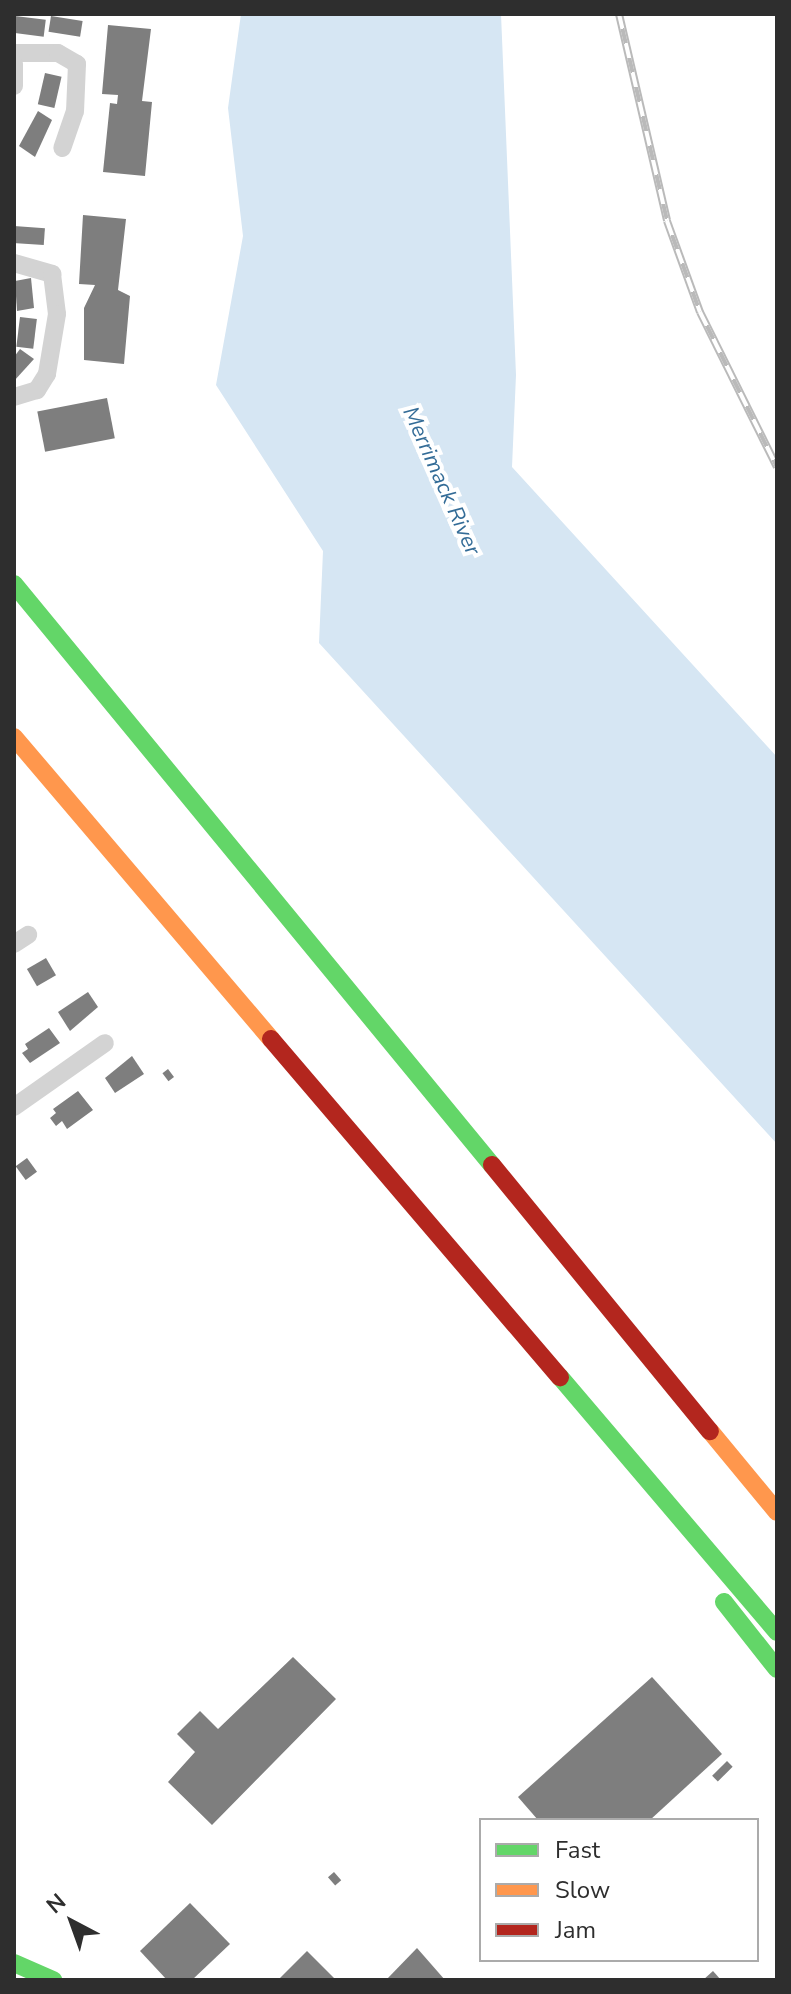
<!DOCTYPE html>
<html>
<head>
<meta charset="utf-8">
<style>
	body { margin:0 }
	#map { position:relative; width:791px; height:1994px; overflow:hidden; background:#fff; font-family:"Nunito Sans",sans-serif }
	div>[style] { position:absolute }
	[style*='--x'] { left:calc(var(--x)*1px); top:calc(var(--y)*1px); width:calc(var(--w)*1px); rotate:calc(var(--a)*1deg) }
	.water>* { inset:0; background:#d6e6f3 }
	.building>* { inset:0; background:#7e7e7e; transform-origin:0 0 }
	.street>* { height:18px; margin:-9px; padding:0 9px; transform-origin:9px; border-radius:9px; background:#d3d3d3 }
	.fast>* { height:18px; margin:-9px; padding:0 9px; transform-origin:9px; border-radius:9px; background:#63d668 }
	.slow>* { height:18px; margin:-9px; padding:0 9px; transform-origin:9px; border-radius:9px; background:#ff974d }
	.jam>* { height:18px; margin:-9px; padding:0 9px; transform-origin:9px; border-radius:9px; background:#b3261e }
	.rail>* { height:8px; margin-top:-4px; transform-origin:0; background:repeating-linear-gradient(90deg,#fff 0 15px,#bababa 0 30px); box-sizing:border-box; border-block:2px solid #bababa }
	span { translate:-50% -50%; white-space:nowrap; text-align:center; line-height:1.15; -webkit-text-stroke:8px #fff; paint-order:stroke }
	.water-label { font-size:22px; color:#346c97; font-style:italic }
	.frame { position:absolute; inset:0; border:16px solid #2e2e2e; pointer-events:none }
	.legend { position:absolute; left:479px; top:1818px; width:280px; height:144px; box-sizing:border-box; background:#fff; border:2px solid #ababab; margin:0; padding:10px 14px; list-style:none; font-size:24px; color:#2e2e2e }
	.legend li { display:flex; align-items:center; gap:16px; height:40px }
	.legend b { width:40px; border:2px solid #ababab }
	.north { position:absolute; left:32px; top:1882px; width:80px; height:80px; -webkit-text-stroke:6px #fff; paint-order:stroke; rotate:319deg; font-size:22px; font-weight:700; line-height:32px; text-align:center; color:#2e2e2e }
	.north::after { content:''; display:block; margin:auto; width:28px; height:36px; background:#2e2e2e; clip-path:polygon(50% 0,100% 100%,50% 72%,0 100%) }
</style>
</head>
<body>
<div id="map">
	<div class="water">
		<i style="clip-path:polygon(241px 14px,501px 14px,516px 375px,512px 467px,777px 757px,777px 1144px,319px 643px,323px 551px,216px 385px,243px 236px,228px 108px)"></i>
	</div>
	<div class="building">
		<i style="left:15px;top:16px;width:31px;height:17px;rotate:7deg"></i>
		<i style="left:51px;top:16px;width:32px;height:16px;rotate:9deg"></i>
		<i style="clip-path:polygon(108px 25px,151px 29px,142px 101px,152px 102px,145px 176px,103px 172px,110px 103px,117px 104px,118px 95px,102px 94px)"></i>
		<i style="left:45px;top:73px;width:17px;height:32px;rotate:13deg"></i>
		<i style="clip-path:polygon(38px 111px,52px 120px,35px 157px,19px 146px)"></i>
		<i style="clip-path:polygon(83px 215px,126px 219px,118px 290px,130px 296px,124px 364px,84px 360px,84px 308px,95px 285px,79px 284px)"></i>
		<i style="left:14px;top:226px;width:31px;height:17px;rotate:4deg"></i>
		<i style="clip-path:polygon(31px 278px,34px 308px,17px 311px,15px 281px)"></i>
		<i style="left:20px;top:317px;width:17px;height:30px;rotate:7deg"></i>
		<i style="clip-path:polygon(20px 349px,34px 359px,14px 381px,14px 357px)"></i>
		<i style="left:107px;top:398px;width:41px;height:71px;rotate:79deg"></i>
		<i style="left:46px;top:958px;width:20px;height:22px;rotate:60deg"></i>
		<i style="clip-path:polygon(88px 992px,98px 1007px,70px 1031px,58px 1012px)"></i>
		<i style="clip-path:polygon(49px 1028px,60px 1043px,30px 1063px,22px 1053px,28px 1049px,25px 1044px)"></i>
		<i style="clip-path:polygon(132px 1056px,144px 1074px,115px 1093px,105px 1078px)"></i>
		<i style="left:168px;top:1069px;width:10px;height:7px;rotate:53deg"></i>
		<i style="clip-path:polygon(78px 1091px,93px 1110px,67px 1129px,62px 1121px,56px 1126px,50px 1118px,56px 1113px,53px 1109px)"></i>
		<i style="left:27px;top:1158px;width:17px;height:14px;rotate:54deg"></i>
		<i style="clip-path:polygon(293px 1657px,336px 1699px,212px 1825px,168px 1782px,195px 1752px,177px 1734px,200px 1711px,218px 1729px)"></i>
		<i style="clip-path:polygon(652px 1677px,722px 1754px,650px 1820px,538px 1820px,518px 1797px)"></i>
		<i style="left:727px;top:1761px;width:8px;height:21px;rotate:45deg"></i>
		<i style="left:334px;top:1872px;width:11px;height:8px;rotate:49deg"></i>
		<i style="clip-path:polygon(190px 1903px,230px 1944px,192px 1980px,167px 1980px,140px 1951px)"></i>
		<i style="clip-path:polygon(417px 1948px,445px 1980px,386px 1980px)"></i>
		<i style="clip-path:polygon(307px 1951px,336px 1980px,278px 1980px)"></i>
		<i style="clip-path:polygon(713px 1971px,721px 1980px,703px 1980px)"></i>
	</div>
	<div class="street">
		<i style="--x:14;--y:53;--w:44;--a:0"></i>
		<i style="--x:58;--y:53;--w:22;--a:30"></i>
		<i style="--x:77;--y:64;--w:47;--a:92.4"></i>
		<i style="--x:75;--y:111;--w:39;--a:109"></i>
		<i style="--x:14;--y:64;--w:22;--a:90"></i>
		<i style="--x:14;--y:263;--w:40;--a:16"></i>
		<i style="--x:52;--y:274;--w:40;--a:82.9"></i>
		<i style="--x:57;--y:314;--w:61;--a:99.5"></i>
		<i style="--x:47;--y:374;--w:19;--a:122"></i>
		<i style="--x:37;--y:390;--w:24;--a:163"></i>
		<i style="--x:14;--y:944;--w:17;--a:-33"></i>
		<i style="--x:14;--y:1107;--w:111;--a:-35.1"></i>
	</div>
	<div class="fast">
		<i style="--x:14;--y:584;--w:752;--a:50.56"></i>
		<i style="--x:560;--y:1377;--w:335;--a:49.6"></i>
		<i style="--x:724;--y:1602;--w:85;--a:51.7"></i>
		<i style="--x:14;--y:1963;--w:43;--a:23.6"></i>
	</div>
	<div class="slow">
		<i style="--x:14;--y:737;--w:397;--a:49.6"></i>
		<i style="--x:710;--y:1431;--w:105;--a:50.4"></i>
	</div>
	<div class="jam">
		<i style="--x:271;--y:1039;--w:445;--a:49.5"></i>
		<i style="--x:492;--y:1165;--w:344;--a:50.7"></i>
	</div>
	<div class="rail">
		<i style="--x:619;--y:14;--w:212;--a:76.9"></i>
		<i style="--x:667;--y:221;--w:97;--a:70.1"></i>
		<i style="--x:700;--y:312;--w:173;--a:63.6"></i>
	</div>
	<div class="water-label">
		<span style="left:441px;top:481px;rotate:66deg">Merrimack River</span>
	</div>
	<div class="frame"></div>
	<ul class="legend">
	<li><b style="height:10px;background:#63d668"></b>Fast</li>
	<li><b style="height:10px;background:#ff974d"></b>Slow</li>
	<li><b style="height:10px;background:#b3261e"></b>Jam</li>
	</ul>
	<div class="north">N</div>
</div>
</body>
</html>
